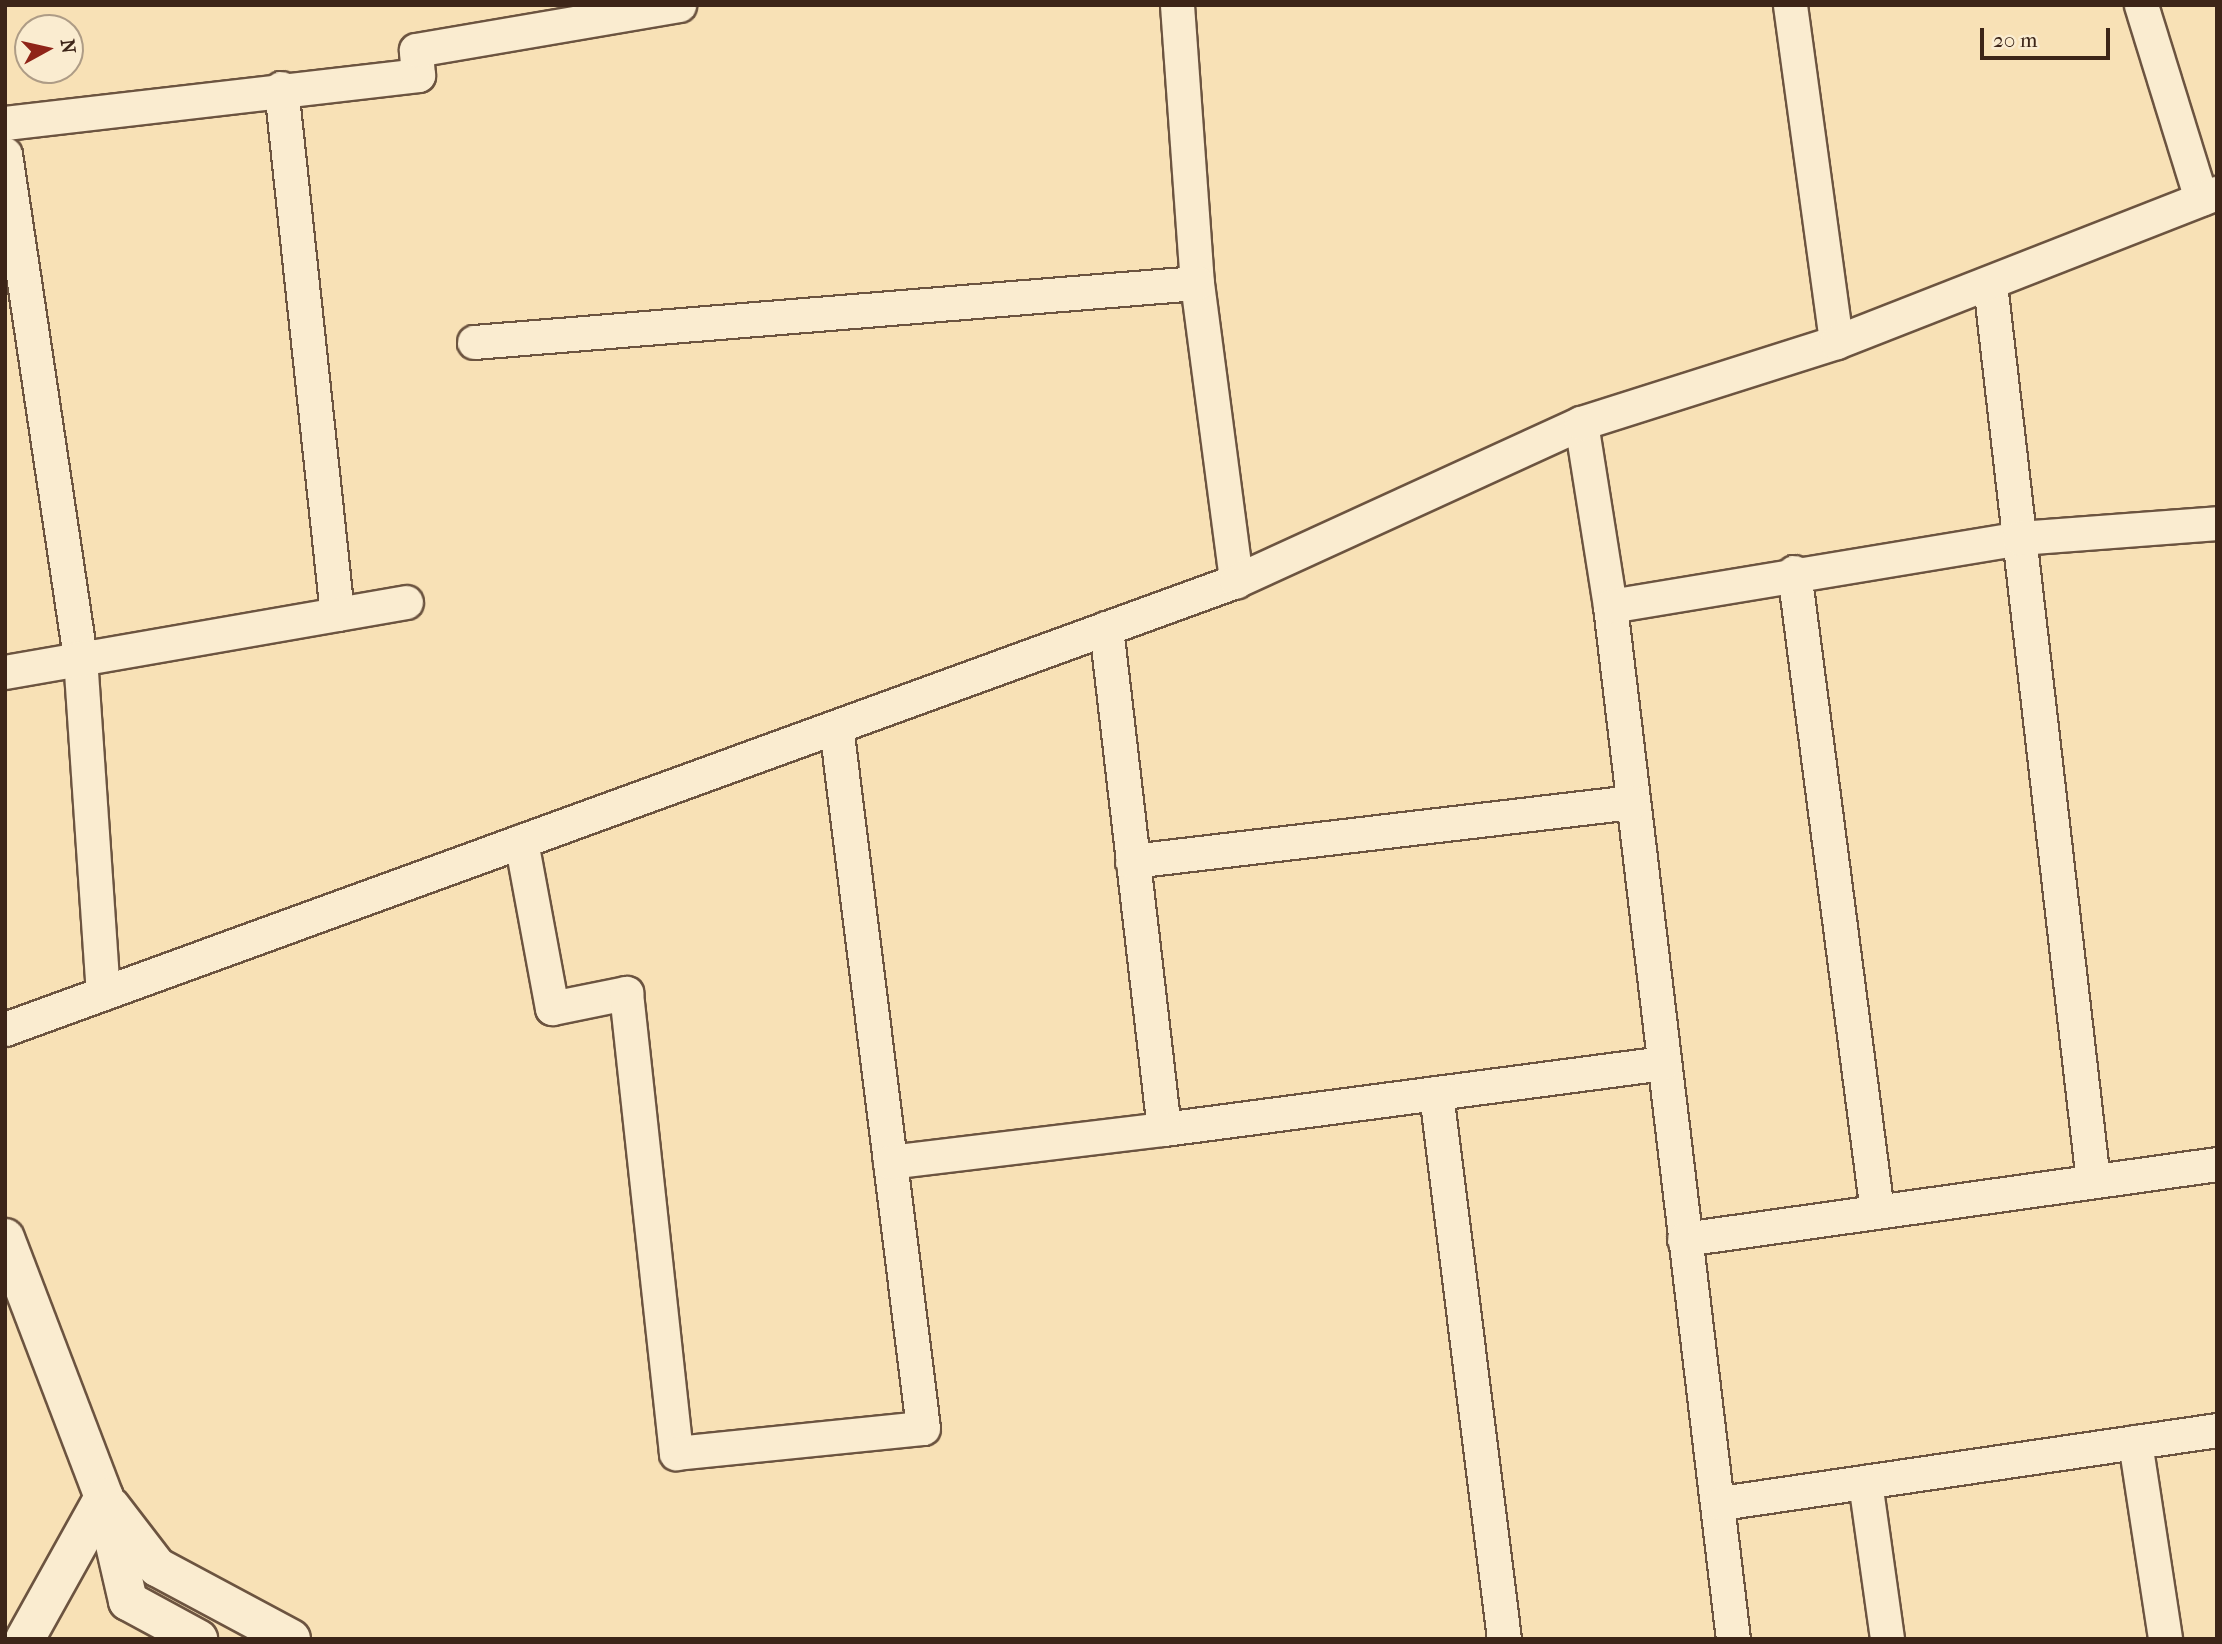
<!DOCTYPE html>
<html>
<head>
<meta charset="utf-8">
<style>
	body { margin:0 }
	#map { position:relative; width:2222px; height:1644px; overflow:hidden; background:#f8e1b6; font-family:"IM FELL French Canon",serif }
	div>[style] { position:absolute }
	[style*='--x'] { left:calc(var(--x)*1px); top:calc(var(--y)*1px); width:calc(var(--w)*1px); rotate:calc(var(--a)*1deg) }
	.roads { filter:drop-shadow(2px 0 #6c5440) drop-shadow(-2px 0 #6c5440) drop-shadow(0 2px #6c5440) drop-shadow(0 -2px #6c5440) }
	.street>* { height:33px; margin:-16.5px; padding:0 16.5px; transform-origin:16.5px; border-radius:16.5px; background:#faecd0 }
	.secondary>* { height:38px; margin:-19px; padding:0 19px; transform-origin:19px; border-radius:19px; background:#faecd0 }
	span { translate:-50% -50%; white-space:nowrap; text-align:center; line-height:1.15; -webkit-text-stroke:6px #faecd0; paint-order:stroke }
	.frame { position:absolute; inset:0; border:7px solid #3d2518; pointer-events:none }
	.north { position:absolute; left:14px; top:14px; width:70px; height:70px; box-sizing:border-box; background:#faecd0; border:2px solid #ae9c86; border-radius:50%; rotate:82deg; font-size:19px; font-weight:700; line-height:28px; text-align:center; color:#3d2518 }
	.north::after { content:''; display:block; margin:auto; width:24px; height:32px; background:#8f2418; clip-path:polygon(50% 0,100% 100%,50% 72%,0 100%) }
	.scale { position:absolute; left:1980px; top:28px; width:130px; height:32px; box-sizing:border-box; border:4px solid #3d2518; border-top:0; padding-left:9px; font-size:21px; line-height:24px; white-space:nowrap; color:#3d2518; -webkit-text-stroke:5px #faecd0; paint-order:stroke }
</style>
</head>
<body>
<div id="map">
	<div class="roads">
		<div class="street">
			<i style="--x:1177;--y:5;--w:279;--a:85.9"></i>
			<i style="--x:1197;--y:283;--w:301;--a:82.5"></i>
			<i style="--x:1790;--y:5;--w:340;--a:82.2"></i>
			<i style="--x:2141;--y:5;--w:203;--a:72.8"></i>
			<i style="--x:281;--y:88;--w:529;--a:83.92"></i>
			<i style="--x:5;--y:123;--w:416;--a:-6.6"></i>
			<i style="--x:418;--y:75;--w:25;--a:-95"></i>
			<i style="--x:416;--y:50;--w:267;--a:-9.7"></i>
			<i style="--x:5;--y:154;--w:509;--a:81.52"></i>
			<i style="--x:80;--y:657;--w:337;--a:86.1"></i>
			<i style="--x:1990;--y:284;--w:903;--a:83.45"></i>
			<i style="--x:474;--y:342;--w:725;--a:-4.67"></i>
			<i style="--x:1581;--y:423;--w:185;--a:81"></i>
			<i style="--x:1610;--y:606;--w:1040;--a:83.21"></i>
			<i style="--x:1794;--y:572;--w:645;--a:82.61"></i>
			<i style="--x:1610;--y:606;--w:415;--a:-9.4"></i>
			<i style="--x:2019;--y:538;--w:199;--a:-4.3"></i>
			<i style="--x:1106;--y:628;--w:504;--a:83.4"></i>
			<i style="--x:1164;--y:1129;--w:503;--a:-7.53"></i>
			<i style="--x:5;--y:672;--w:407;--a:-9.9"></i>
			<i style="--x:521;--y:841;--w:170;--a:79.5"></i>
			<i style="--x:552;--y:1008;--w:76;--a:-11.5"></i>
			<i style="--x:626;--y:993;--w:463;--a:83.8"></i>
			<i style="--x:676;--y:1453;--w:248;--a:-5.8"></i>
			<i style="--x:923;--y:1428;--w:706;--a:-97.07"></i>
			<i style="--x:1132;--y:861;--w:503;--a:-6.73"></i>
			<i style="--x:5;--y:1029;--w:1310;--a:-20"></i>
			<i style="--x:1236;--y:581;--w:379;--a:-24.6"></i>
			<i style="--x:1581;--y:423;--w:268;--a:-17.6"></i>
			<i style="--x:1836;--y:342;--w:409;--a:-21.4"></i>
			<i style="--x:1436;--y:1093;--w:550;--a:82.9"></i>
			<i style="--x:890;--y:1162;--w:276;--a:-6.9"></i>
			<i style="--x:1684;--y:1239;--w:538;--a:-8.01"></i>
			<i style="--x:2135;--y:1442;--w:199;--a:81.3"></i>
			<i style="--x:1865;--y:1482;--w:159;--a:82"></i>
			<i style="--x:1721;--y:1503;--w:501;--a:-8.37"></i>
		</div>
		<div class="secondary">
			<i style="--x:5;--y:1238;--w:277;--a:69.1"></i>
			<i style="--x:104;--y:1497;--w:107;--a:77"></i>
			<i style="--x:128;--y:1601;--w:80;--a:28.5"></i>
			<i style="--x:111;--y:1507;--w:76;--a:52.5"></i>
			<i style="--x:157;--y:1567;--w:152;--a:28.2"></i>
			<i style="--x:25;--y:1639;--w:162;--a:-60.9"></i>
		</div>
	</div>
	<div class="frame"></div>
	<div class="north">N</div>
	<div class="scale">20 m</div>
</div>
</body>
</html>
